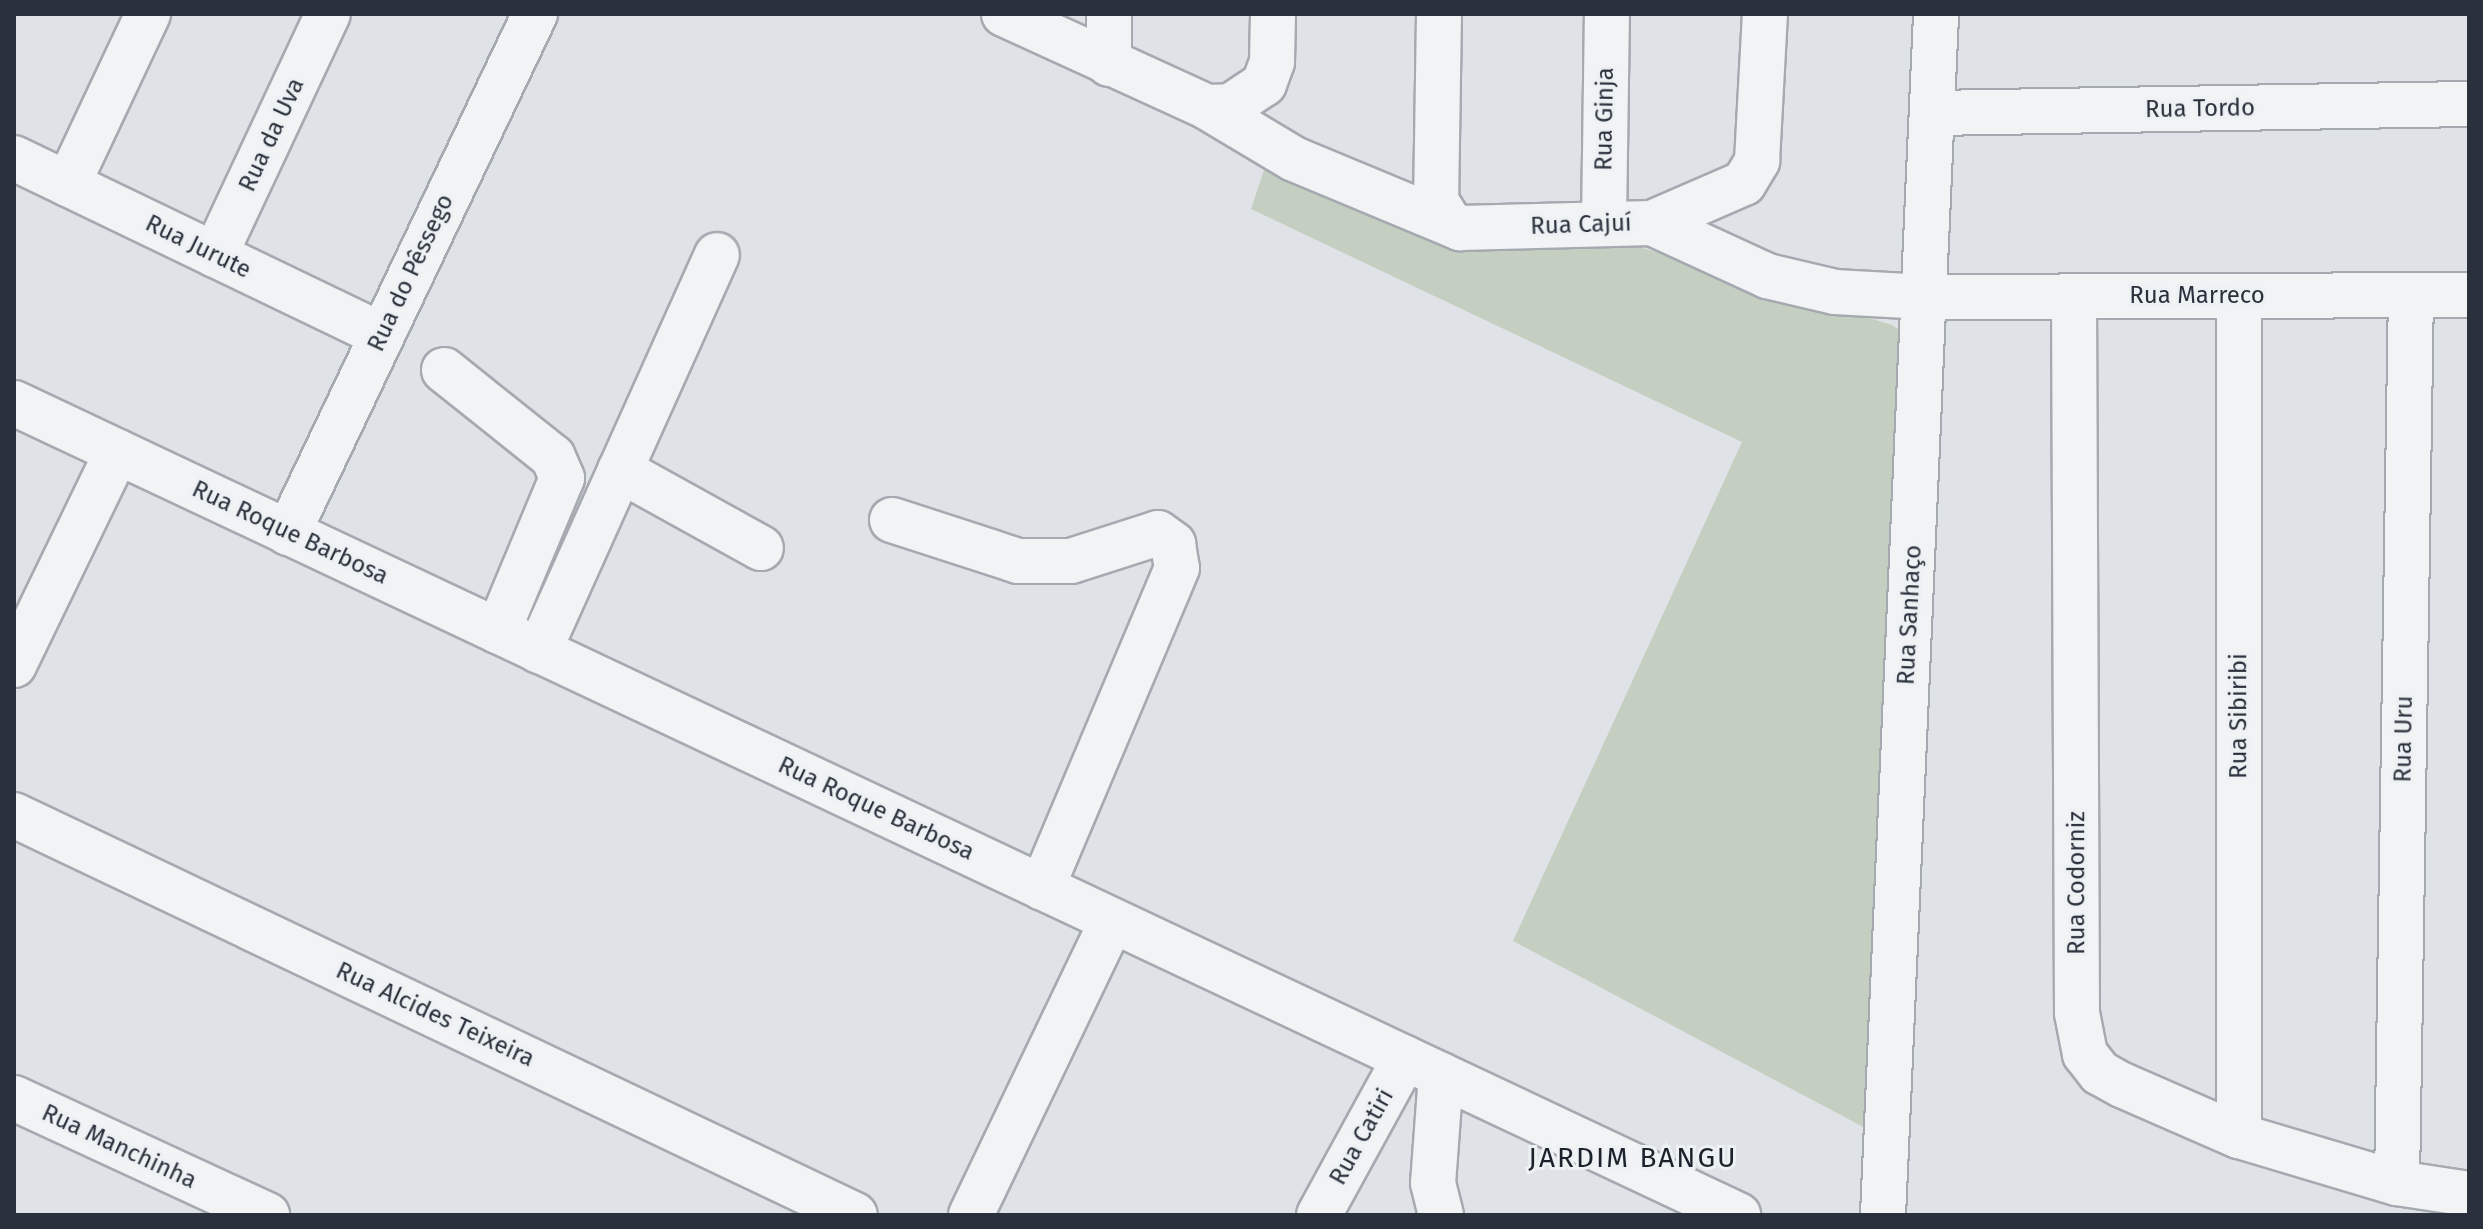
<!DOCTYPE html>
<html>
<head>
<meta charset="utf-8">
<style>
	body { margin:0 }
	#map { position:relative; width:2483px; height:1229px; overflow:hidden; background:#dfe2e6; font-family:"Fira Sans",sans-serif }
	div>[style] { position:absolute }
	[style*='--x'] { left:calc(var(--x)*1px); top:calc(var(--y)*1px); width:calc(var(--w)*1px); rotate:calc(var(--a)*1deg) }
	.green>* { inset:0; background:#c5cfc1 }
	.roads { filter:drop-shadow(2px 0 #a5a9b0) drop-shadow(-2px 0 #a5a9b0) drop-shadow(0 2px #a5a9b0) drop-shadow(0 -2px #a5a9b0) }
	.minor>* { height:44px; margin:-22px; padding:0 22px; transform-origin:22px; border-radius:22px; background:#f1f3f5 }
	span { translate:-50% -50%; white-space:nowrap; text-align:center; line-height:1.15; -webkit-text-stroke:6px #eef1f4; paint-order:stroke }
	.street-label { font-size:24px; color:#2a313c }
	.quarter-label { font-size:28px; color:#1c222c; letter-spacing:2px }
	.frame { position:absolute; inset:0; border:16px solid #2a313c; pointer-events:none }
</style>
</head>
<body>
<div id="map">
	<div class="green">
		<i style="clip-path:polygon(1267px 161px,1446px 233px,1601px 235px,1892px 325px,1910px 337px,1871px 1131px,1513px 941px,1742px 442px,1251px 209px)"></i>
	</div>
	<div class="roads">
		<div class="minor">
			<i style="--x:1004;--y:14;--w:223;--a:24.6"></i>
			<i style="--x:1207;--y:107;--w:24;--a:-2"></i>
			<i style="--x:1231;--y:106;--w:40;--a:-34"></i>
			<i style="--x:1264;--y:84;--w:23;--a:-70"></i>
			<i style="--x:1272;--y:62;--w:48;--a:-88.8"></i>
			<i style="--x:1109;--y:14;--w:50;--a:90"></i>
			<i style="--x:1439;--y:14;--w:187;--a:90.9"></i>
			<i style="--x:1436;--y:201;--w:25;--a:58"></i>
			<i style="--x:1449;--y:222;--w:13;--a:29"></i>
			<i style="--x:1460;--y:228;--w:192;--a:-1.5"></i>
			<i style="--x:1652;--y:223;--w:100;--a:-23.5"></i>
			<i style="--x:1744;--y:183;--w:26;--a:-59"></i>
			<i style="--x:1757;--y:161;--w:147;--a:-86.9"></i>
			<i style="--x:1207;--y:107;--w:101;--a:30.9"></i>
			<i style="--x:1294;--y:159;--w:180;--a:22.6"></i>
			<i style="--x:1932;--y:113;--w:537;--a:-0.96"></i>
			<i style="--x:14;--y:158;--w:408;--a:25.7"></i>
			<i style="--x:68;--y:184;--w:188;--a:-64.8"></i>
			<i style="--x:1652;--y:223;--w:127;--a:24.7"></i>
			<i style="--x:1767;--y:276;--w:70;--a:13.2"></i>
			<i style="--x:1835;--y:292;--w:90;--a:3.2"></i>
			<i style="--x:1925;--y:297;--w:544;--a:-0.21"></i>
			<i style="--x:1604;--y:224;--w:210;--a:-89.2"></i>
			<i style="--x:215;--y:255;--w:266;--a:-64.9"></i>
			<i style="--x:2074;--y:296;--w:717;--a:89.76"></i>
			<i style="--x:2077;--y:1013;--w:42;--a:79"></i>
			<i style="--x:2085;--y:1054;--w:24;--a:52"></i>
			<i style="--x:2100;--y:1073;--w:25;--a:29"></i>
			<i style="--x:2122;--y:1085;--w:128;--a:23.6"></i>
			<i style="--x:2239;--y:1136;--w:165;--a:16.6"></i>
			<i style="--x:2397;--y:1183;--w:73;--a:8.7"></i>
			<i style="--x:2239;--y:296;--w:840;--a:90"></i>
			<i style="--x:444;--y:370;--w:139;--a:38.6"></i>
			<i style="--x:553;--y:457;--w:23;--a:67"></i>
			<i style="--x:562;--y:478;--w:166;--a:112.7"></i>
			<i style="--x:14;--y:403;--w:1906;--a:25.22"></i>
			<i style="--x:620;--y:470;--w:161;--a:29"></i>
			<i style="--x:892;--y:520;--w:133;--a:18"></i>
			<i style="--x:1018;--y:561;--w:53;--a:0"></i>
			<i style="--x:1071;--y:561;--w:91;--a:-17.8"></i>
			<i style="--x:1158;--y:533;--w:19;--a:36"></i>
			<i style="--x:1173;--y:544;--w:24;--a:81"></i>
			<i style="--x:1177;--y:568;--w:347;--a:112.9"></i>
			<i style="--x:288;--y:533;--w:575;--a:-64.55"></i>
			<i style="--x:539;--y:651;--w:434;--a:-65.8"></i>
			<i style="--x:14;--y:665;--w:237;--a:-64.2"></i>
			<i style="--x:14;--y:815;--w:931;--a:25.44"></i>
			<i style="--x:1441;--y:1075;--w:108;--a:94.2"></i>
			<i style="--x:1433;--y:1183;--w:33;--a:76"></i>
			<i style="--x:14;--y:1098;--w:279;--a:24.8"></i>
			<i style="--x:2397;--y:1183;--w:888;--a:-89.1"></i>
			<i style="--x:971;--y:1215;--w:326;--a:-64.4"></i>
			<i style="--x:1319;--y:1215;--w:179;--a:-61.3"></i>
			<i style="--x:1883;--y:1215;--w:1202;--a:-87.47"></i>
		</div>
	</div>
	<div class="street-label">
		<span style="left:2200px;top:109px;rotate:-1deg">Rua Tordo</span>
		<span style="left:1605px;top:119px;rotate:-89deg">Rua Ginja</span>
		<span style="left:272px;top:135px;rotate:-65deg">Rua da Uva</span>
		<span style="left:1581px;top:225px;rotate:-2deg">Rua Cajuí</span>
		<span style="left:198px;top:247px;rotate:26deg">Rua Jurute</span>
		<span style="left:411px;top:273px;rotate:-65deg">Rua do Pêssego</span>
		<span style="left:2197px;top:296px">Rua Marreco</span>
		<span style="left:290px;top:533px;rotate:25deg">Rua Roque Barbosa</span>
		<span style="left:1910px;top:615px;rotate:-87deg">Rua Sanhaço</span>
		<span style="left:2239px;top:716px;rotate:-90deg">Rua Sibiribi</span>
		<span style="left:2404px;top:739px;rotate:-89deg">Rua Uru</span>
		<span style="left:876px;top:809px;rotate:25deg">Rua Roque Barbosa</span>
		<span style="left:2077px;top:883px;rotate:-90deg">Rua Codorniz</span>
		<span style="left:435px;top:1015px;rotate:25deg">Rua Alcides Teixeira</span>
		<span style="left:1362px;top:1137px;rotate:-61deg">Rua Catiri</span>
		<span style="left:119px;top:1147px;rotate:25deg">Rua Manchinha</span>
	</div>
	<div class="quarter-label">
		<span style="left:1633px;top:1158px">JARDIM BANGU</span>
	</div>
	<div class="frame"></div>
</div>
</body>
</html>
